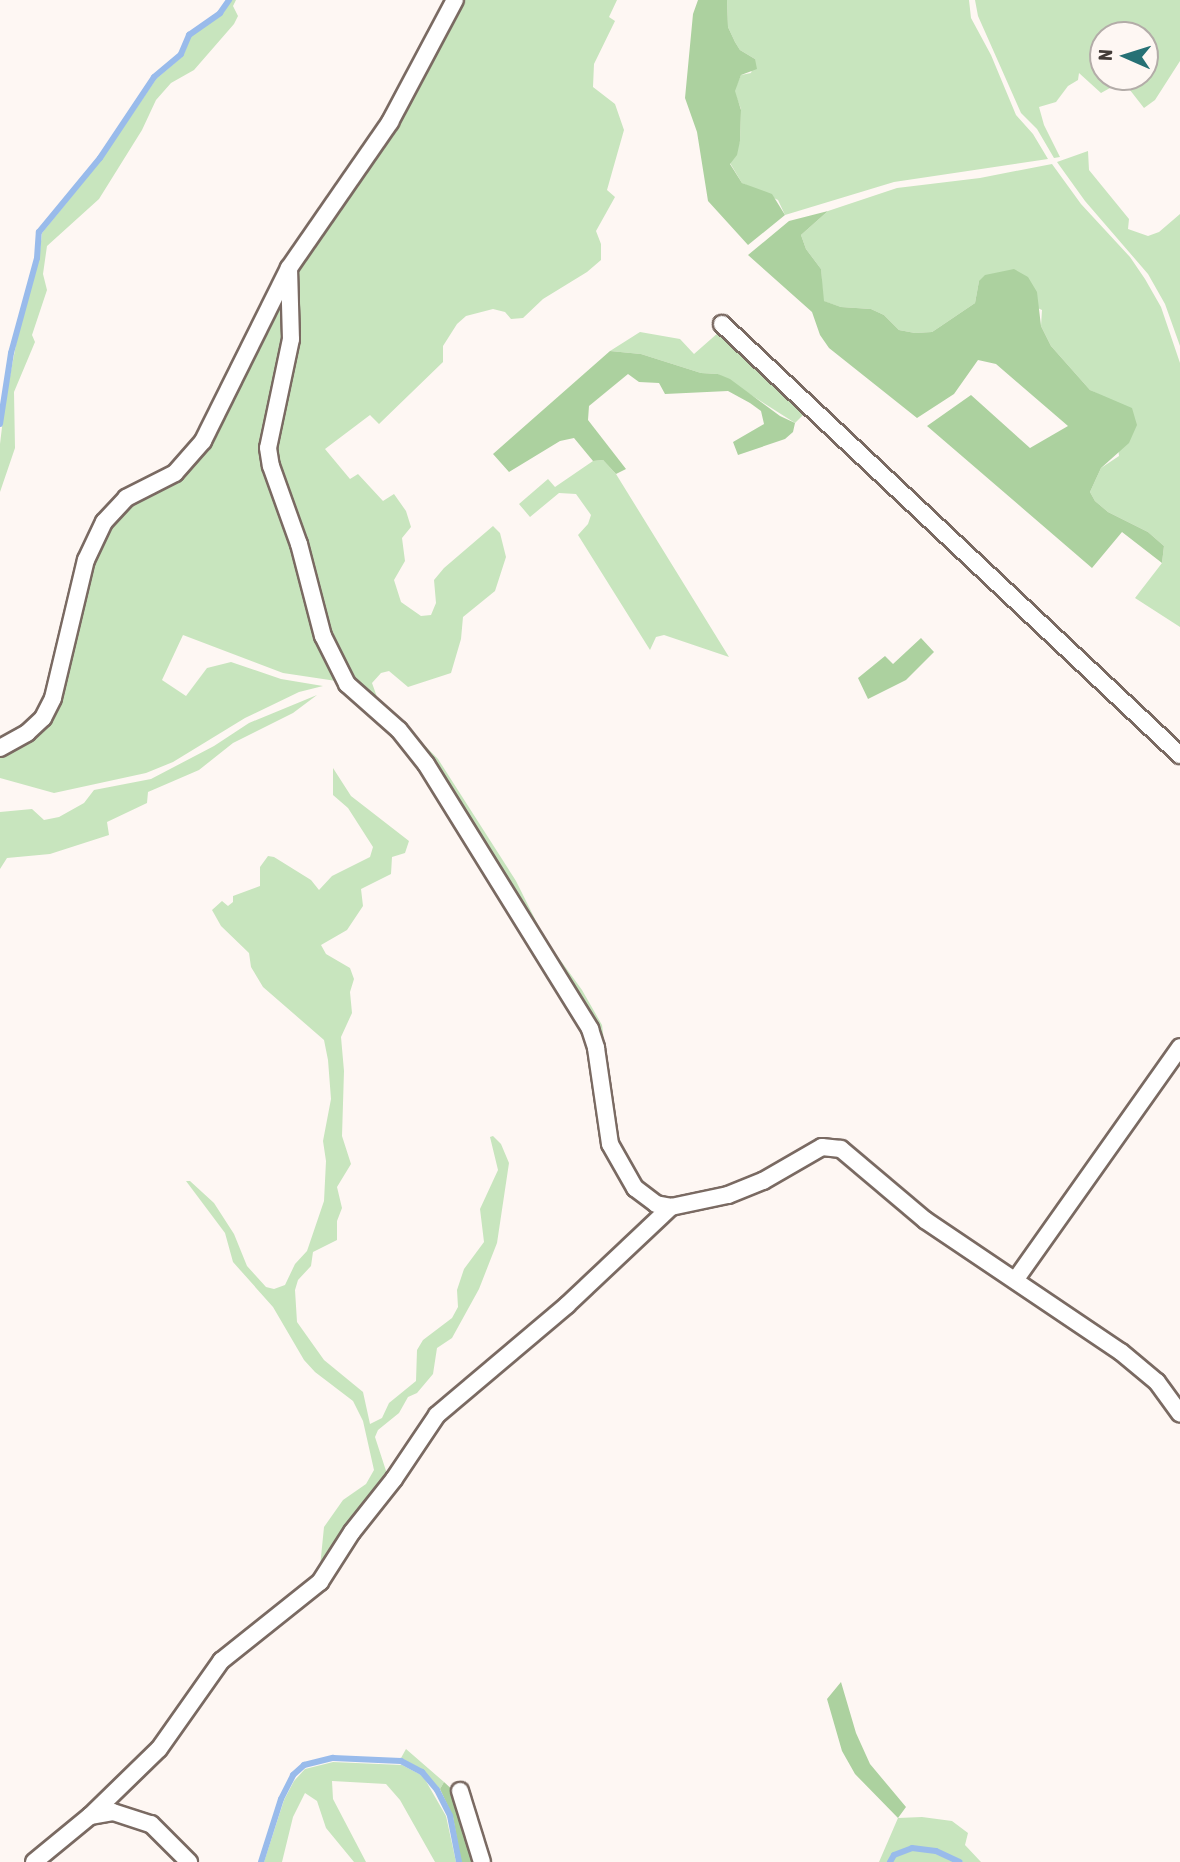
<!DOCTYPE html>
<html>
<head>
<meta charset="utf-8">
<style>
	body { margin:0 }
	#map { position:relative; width:1180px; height:1862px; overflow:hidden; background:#fef7f3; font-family:"Asap Condensed",sans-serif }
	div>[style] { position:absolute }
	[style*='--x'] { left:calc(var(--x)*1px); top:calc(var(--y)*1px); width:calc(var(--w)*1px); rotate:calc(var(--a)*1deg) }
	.green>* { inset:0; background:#c8e5be }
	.forest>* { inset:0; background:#acd19f }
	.stream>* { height:6px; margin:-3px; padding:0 3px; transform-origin:3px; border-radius:3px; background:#99bbeb }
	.roads { filter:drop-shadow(2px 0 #7a6a62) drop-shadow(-2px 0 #7a6a62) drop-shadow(0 2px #7a6a62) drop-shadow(0 -2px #7a6a62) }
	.minor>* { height:16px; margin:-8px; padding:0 8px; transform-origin:8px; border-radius:8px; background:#fff }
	span { translate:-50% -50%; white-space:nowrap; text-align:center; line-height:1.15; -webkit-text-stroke:7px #fef7f3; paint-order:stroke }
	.north { position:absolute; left:1089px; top:21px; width:70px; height:70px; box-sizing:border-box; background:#fef7f3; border:2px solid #b3aca8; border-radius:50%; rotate:273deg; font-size:19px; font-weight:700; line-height:28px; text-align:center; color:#423b37 }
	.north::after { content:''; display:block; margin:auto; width:24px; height:32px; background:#267175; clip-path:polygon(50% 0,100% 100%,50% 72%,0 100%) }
</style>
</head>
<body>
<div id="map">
	<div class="green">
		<i style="clip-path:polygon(231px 0,236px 0,233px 6px,238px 16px,234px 24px,194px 70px,171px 83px,156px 100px,142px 130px,99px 199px,47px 246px,43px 274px,47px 290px,32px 335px,35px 342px,14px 392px,15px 448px,0 492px,0 444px,5px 402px,19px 329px,39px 259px,42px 233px,102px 159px,156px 79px,183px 56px,191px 36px,222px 15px)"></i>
		<i style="clip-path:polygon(459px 0,617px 0,609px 17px,615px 21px,594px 64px,593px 87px,615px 104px,624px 130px,607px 190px,615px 197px,596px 231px,601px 244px,601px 260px,587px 272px,543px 299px,523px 318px,511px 319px,505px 312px,493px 309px,466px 316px,457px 324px,443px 346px,443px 362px,379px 424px,370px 415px,325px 449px,350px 479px,358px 474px,383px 501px,394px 494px,406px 511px,411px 527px,402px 538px,405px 561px,394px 580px,401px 602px,421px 616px,431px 615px,436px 603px,434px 580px,444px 568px,493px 526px,500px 533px,506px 557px,495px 591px,463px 617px,461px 639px,451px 673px,408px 687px,389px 671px,381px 673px,372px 683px,377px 697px,438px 759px,516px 881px,545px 939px,582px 990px,602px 1025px,604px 1041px,600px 1052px,463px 815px,343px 671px,273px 460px,294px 272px)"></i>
		<i style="clip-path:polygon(727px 0,969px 0,971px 18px,991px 55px,1016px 115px,1033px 134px,1048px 159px,894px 182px,785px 215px,778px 200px,742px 183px,730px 163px,740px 141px,741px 109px,734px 91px,741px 75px,751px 73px,755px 59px,740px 50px,735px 42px,728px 27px)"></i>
		<i style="clip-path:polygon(evenodd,975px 0,1180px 0,1180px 61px,1155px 100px,1144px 108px,1126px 85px,1119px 83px,1101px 93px,1079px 73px,1078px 80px,1068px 86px,1056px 102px,1039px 107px,1044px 125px,1060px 157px,1054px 158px,1037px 129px,1021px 113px,978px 16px,975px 0,1103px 35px,1145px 35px,1145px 77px,1103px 77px,1103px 35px)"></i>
		<i style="clip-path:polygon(1088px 151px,1089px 170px,1129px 219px,1128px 229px,1148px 236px,1159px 232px,1180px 214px,1180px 346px,1165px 304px,1148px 274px,1085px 201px,1057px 162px)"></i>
		<i style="clip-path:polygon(1052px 164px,1081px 204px,1130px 257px,1145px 279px,1161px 307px,1180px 363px,1180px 627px,1135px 598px,1162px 563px,1164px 546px,1148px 532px,1108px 512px,1095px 501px,1090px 492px,1101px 468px,1119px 456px,1112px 401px,1090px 390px,1051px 346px,1041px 326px,1042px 310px,979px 281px,975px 303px,941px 326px,932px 332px,915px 333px,899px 330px,884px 315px,871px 309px,841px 307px,823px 301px,821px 269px,806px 249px,801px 235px,828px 211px,897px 188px,980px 178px)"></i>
		<i style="clip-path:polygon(283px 293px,287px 344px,265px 434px,343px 682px,283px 673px,183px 635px,162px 680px,186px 696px,207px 668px,231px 662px,281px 679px,323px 686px,299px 692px,245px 718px,173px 762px,146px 773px,54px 793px,0 778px,0 754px,32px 736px,68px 648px,102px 534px,125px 506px,195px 462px)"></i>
		<i style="clip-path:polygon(640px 332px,680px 339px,694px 354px,719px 332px,805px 413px,795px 423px,718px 374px,701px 373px,641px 354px,610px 351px)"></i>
		<i style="clip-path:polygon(603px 460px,616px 474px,729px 657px,664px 635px,656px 637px,650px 650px,578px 535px,588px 524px,591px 515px,576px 494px,559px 493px,530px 517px,519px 504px,548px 479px,555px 487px,593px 461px)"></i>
		<i style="clip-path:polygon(317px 695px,293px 713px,233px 743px,199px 770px,148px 792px,147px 803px,107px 822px,109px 835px,50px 854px,7px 858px,0 869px,0 812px,32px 809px,44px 820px,59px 817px,84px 803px,94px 790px,151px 779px,214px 746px,249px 723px)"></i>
		<i style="clip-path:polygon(333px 768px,351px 796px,409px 841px,405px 853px,392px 857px,391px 874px,361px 889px,363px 906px,347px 930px,321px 945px,326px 954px,350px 968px,354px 979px,350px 992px,352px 1013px,341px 1037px,344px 1071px,342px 1136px,351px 1164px,337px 1187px,342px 1208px,337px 1221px,337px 1240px,313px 1252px,311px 1266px,298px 1280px,295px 1290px,297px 1322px,324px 1360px,363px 1392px,370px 1424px,382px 1418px,389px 1403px,416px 1381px,417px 1350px,423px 1340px,452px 1318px,458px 1307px,457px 1290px,464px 1269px,484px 1242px,480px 1209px,498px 1170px,490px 1137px,493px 1136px,501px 1144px,509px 1163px,497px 1243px,479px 1289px,452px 1338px,437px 1348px,433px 1374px,417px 1393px,408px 1397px,399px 1413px,378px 1430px,375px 1437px,388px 1477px,319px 1577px,324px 1527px,343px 1500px,366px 1484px,374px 1470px,363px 1421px,353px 1401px,315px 1372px,304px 1360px,273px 1307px,233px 1262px,225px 1233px,186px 1181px,190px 1181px,214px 1203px,234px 1234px,247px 1266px,266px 1287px,274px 1289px,285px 1285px,295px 1264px,307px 1251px,324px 1201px,326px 1161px,323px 1141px,331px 1099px,328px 1060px,324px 1040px,263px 987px,251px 967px,249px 953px,221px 926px,212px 910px,222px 901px,228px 906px,233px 902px,233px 896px,260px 886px,260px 867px,268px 856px,274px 857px,311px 880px,319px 890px,332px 876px,370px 857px,373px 847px,348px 808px,333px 795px)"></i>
		<i style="clip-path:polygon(406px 1749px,444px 1782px,440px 1789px,421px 1769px,401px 1758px)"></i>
		<i style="clip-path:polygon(333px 1762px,402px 1765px,423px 1776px,446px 1816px,456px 1862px,435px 1862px,400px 1800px,386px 1784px,332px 1781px,333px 1799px,366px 1862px,354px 1862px,326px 1828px,317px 1801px,305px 1793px,293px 1817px,282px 1862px,264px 1862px,284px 1800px,294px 1781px,305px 1769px)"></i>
		<i style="clip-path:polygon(922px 1817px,952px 1821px,968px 1833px,965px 1845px,981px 1862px,963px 1862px,936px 1849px,912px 1846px,893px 1853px,888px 1862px,879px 1862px,898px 1818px)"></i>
		<i style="clip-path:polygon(912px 1849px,936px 1852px,957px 1862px,892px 1862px,895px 1856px)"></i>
	</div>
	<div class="forest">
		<i style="clip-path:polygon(698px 0,727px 0,728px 27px,735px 42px,740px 50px,755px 59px,757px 69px,741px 75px,735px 91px,741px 110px,740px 141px,737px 155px,730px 164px,742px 183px,772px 194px,785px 215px,748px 245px,708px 201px,697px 132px,685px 98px,693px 14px)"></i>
		<i style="clip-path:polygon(828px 211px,801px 235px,806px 249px,821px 269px,824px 301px,841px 307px,871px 309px,884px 315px,899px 330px,915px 333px,932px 332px,941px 326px,975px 303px,979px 281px,985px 275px,1014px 269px,1028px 277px,1037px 292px,1041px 326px,1051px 346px,1090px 390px,1132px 408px,1137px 425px,1129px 443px,1101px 468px,1090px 492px,1095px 501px,1108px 512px,1148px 532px,1164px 546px,1162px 563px,1122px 532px,1092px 568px,927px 426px,971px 395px,1030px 448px,1068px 426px,996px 364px,978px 360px,954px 394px,917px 418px,829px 348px,820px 335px,812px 312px,748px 255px,789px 221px)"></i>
		<i style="clip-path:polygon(610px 351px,641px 354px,701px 373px,718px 374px,730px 379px,780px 416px,795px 423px,793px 432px,785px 439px,738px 455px,733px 442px,764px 424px,761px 411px,750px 403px,728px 391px,665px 394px,659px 383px,639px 382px,628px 374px,589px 406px,588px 420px,626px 469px,616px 474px,603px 460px,593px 461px,574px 438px,560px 441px,509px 472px,493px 454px)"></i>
		<i style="clip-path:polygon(921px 638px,934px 652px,906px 680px,868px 699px,858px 678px,885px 656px,893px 664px)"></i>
		<i style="clip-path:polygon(841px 1682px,856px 1733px,870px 1764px,906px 1807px,898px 1818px,855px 1774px,842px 1751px,827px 1699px)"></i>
		<i style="clip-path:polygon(444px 1782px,457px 1794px,477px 1862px,461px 1862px,453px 1817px,440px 1789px)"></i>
	</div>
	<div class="stream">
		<i style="--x:0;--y:424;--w:72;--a:-81.2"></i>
		<i style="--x:11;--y:353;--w:98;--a:-74.7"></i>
		<i style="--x:37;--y:258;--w:26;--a:-86"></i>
		<i style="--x:39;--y:232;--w:96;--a:-50.5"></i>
		<i style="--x:100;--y:158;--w:97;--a:-56.3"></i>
		<i style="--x:154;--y:77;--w:35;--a:-40"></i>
		<i style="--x:181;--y:54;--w:21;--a:-67"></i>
		<i style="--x:189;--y:35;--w:38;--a:-35"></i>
		<i style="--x:220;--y:13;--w:16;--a:-55"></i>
		<i style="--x:261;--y:1862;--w:66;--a:-72.4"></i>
		<i style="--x:281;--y:1799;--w:27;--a:-63"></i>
		<i style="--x:293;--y:1775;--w:15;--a:-42"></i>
		<i style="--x:304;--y:1765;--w:30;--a:-14"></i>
		<i style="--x:333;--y:1758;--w:68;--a:2.5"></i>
		<i style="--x:401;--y:1761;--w:24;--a:28"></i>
		<i style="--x:422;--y:1772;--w:23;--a:50"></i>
		<i style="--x:437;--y:1790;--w:29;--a:63"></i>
		<i style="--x:450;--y:1816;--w:47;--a:78.9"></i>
		<i style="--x:890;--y:1862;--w:8;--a:-60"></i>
		<i style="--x:894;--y:1855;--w:19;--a:-21"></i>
		<i style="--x:912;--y:1848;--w:24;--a:7"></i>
		<i style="--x:936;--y:1851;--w:26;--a:25"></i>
	</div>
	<div class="roads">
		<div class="minor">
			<i style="--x:289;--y:268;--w:71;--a:88.4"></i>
			<i style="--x:291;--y:339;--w:111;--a:101.9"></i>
			<i style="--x:268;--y:448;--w:18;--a:81"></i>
			<i style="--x:271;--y:466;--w:83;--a:70.3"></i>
			<i style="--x:299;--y:544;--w:95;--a:75.4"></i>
			<i style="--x:323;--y:636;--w:54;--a:63.4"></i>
			<i style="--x:347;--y:684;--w:69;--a:41.5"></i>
			<i style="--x:399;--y:730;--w:43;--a:51.5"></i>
			<i style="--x:426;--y:764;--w:312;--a:58.2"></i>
			<i style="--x:590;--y:1029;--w:20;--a:72"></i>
			<i style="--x:596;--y:1048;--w:97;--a:81.7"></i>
			<i style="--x:610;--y:1144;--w:51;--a:60.4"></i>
			<i style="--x:635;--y:1188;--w:26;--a:37"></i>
			<i style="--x:656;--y:1204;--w:15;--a:11"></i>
			<i style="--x:671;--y:1207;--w:58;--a:-11.9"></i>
			<i style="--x:728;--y:1195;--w:38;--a:-22"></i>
			<i style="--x:763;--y:1181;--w:68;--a:-30"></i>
			<i style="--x:822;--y:1147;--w:19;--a:6"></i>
			<i style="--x:841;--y:1149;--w:110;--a:40.2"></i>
			<i style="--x:925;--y:1220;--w:236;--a:34"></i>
			<i style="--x:1121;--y:1352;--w:47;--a:39.8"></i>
			<i style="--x:1157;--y:1382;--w:39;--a:54"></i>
			<i style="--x:722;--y:324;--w:629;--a:43.26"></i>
			<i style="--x:0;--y:748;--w:31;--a:-29"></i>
			<i style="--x:27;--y:733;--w:22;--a:-43"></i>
			<i style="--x:43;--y:718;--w:22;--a:-63"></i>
			<i style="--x:53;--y:698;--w:142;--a:-76.6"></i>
			<i style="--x:86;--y:560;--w:42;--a:-64.7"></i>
			<i style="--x:104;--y:522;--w:33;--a:-47"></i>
			<i style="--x:126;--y:498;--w:55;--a:-27"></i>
			<i style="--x:175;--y:473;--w:43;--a:-48.8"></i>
			<i style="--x:203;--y:441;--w:193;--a:-63.6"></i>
			<i style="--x:289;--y:268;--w:178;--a:-55.3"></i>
			<i style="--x:390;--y:122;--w:138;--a:-62"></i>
			<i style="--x:1016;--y:1279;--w:284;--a:-54.7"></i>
			<i style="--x:460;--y:1791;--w:74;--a:72.8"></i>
			<i style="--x:90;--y:1816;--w:96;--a:-44.2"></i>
			<i style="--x:159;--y:1749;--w:108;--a:-54.8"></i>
			<i style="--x:221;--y:1661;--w:127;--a:-38.6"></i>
			<i style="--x:320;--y:1582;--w:59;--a:-57.4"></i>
			<i style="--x:352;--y:1532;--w:68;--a:-51.6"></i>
			<i style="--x:394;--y:1479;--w:77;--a:-56.1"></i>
			<i style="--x:437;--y:1415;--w:170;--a:-40.2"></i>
			<i style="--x:567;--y:1305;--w:143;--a:-43.3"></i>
			<i style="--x:34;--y:1862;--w:72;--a:-39.4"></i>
			<i style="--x:90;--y:1816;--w:23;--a:-10"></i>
			<i style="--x:113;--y:1812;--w:40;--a:18"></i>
			<i style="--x:151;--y:1824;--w:54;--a:45"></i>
		</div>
	</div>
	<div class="north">N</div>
</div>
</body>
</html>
